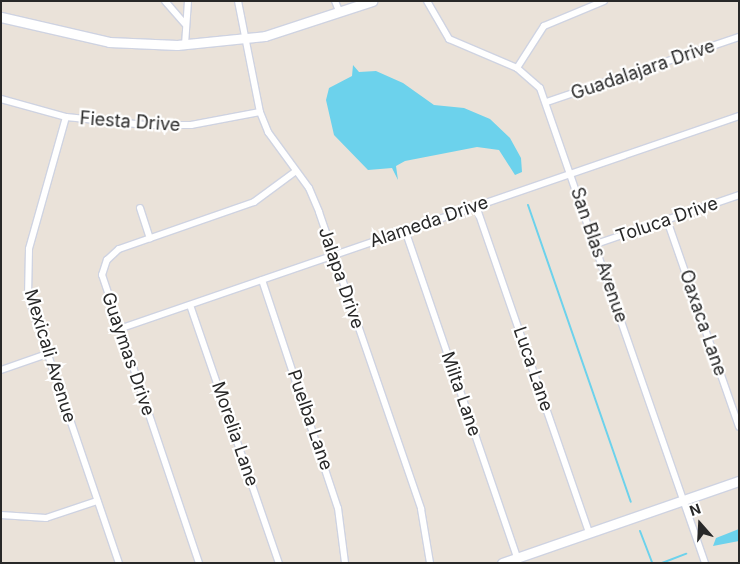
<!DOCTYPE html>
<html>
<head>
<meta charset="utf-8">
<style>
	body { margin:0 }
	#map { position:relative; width:740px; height:564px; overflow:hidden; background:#eae2d9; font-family:Inter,sans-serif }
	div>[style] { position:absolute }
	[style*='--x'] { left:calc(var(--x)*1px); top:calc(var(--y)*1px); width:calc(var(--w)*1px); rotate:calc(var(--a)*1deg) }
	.water>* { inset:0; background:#6cd2ec }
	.stream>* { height:2px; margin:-1px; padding:0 1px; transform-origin:1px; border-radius:1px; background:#6cd2ec }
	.roads { filter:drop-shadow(1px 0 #cfd3e1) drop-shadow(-1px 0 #cfd3e1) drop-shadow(0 1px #cfd3e1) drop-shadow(0 -1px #cfd3e1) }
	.street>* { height:6px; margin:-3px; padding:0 3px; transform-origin:3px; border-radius:3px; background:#fff }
	.secondary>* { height:9px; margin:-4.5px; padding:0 4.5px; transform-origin:4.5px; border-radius:4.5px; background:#fff }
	span { translate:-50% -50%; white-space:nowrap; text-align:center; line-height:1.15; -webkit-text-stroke:4.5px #fff; paint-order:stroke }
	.street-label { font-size:18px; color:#282828 }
	.frame { position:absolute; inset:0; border:2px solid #282828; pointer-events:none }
	.north { position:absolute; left:675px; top:499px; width:50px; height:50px; -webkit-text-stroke:4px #fff; paint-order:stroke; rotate:341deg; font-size:14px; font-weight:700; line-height:20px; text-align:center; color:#282828 }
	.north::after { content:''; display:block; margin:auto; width:18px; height:22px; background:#282828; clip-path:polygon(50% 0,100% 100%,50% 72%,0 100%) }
</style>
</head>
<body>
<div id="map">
	<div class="water">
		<i style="clip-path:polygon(353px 65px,359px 72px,376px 71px,403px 83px,434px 105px,464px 108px,490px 119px,510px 138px,521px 158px,522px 172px,515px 175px,499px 150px,477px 147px,405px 161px,396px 166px,398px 180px,392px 168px,368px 170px,334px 135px,326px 100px,329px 88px,352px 76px)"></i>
		<i style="clip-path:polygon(739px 529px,739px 541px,713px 546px,716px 538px)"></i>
	</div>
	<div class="stream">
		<i style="--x:528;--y:205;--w:314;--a:70.9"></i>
		<i style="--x:640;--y:531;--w:34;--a:69"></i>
		<i style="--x:662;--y:563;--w:26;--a:-21"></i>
	</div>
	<div class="roads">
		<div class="street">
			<i style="--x:165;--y:1;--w:30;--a:49"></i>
			<i style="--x:238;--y:1;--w:113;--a:78.8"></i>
			<i style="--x:260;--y:112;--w:22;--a:68"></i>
			<i style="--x:268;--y:132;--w:69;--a:53.8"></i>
			<i style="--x:309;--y:188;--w:26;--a:67"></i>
			<i style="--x:319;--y:212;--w:314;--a:71"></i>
			<i style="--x:421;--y:509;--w:55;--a:80.5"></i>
			<i style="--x:335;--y:1;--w:11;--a:68"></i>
			<i style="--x:427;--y:1;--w:44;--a:59.9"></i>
			<i style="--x:449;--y:39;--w:74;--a:23.1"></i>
			<i style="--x:517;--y:68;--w:30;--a:41"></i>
			<i style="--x:540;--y:88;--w:503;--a:70.84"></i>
			<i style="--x:185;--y:45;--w:44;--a:-86.1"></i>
			<i style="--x:517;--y:68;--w:50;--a:-57.3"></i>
			<i style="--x:544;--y:26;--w:65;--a:-22.6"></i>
			<i style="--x:1;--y:99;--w:67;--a:15.5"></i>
			<i style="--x:66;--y:117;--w:80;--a:5.7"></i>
			<i style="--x:146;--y:125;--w:45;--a:0"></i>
			<i style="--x:191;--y:125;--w:70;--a:-10.7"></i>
			<i style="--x:547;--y:102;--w:203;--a:-18.7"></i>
			<i style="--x:66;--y:117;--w:137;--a:105.7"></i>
			<i style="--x:29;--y:249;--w:47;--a:91.2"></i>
			<i style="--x:28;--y:296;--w:282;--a:71.2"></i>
			<i style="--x:476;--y:206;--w:346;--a:70.9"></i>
			<i style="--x:140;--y:208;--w:32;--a:72"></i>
			<i style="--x:667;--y:220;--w:219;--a:70.8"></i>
			<i style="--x:405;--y:230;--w:346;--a:71.1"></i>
			<i style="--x:596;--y:244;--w:151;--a:-18.9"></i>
			<i style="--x:262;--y:280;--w:240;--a:71.6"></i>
			<i style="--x:338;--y:508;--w:55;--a:82.7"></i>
			<i style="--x:190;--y:305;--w:273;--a:71"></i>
			<i style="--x:119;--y:329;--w:656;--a:-18.96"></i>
			<i style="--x:1;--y:370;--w:49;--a:-19.2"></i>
			<i style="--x:1;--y:515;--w:45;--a:3.8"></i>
			<i style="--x:46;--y:518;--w:54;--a:-18.4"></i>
			<i style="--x:199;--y:563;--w:304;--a:-108.6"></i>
			<i style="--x:102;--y:275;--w:16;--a:-72"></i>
			<i style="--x:107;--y:260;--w:16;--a:-43"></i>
			<i style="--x:119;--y:249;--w:143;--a:-19.2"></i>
			<i style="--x:254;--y:202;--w:52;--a:-36.4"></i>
		</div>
		<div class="secondary">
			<i style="--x:1;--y:17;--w:111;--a:13"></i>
			<i style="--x:109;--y:42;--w:68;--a:2.5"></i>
			<i style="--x:177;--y:45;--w:88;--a:-5.8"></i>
			<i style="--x:265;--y:36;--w:113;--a:-18.1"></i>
			<i style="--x:502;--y:563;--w:251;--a:-19.1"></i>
		</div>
	</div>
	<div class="street-label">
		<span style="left:643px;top:70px;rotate:-19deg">Guadalajara Drive</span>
		<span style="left:130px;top:122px;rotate:4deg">Fiesta Drive</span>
		<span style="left:667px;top:220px;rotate:-19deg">Toluca Drive</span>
		<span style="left:429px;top:222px;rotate:-19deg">Alameda Drive</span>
		<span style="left:599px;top:255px;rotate:71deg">San Blas Avenue</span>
		<span style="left:341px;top:278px;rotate:71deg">Jalapa Drive</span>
		<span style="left:703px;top:323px;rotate:71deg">Oaxaca Lane</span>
		<span style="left:128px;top:354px;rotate:71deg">Guaymas Drive</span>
		<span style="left:50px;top:356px;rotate:73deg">Mexicali Avenue</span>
		<span style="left:533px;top:369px;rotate:71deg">Luca Lane</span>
		<span style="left:461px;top:394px;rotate:71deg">Milta Lane</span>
		<span style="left:310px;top:420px;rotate:71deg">Puelba Lane</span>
		<span style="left:235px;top:434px;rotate:71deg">Morelia Lane</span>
	</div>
	<div class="frame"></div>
	<div class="north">N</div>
</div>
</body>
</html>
